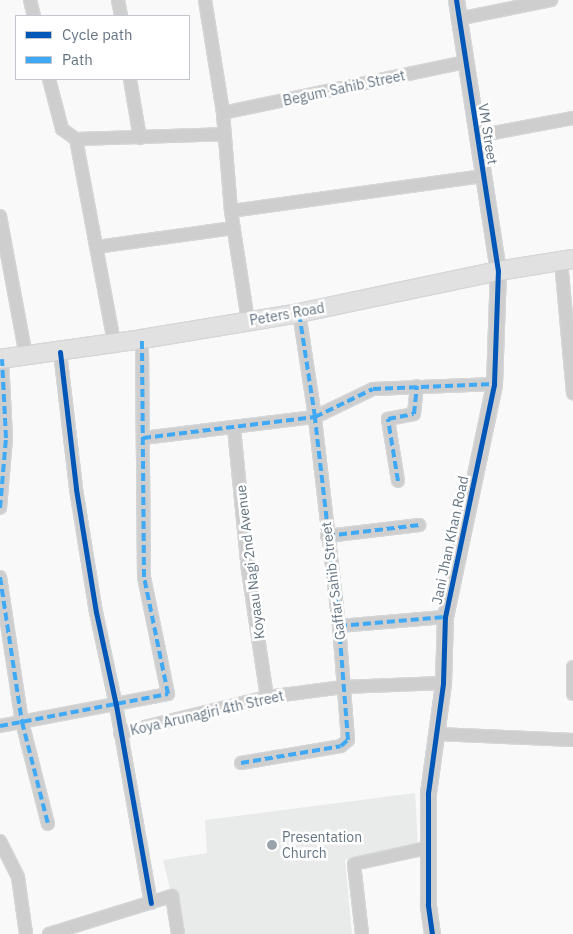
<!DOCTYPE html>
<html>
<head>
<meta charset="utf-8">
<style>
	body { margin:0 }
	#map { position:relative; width:573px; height:934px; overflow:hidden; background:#f9f9f9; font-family:"IBM Plex Sans",sans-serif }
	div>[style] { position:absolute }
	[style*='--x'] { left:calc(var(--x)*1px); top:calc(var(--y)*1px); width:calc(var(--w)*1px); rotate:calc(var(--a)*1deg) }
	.built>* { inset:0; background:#e9eaea }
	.roads { filter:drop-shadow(1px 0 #d5d6d7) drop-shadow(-1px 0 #d5d6d7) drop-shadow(0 1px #d5d6d7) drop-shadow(0 -1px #d5d6d7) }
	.minor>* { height:12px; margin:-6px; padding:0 6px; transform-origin:6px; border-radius:6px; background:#cececf }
	.tertiary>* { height:15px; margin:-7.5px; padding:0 7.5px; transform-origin:7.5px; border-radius:7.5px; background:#cececf }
	.secondary>* { height:18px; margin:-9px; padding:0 9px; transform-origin:9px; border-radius:9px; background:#e1e1e2 }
	.quiet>* { height:4px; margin-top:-2px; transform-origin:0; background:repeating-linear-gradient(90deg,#3fa9f5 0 8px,transparent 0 12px) }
	.cycleway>* { height:5px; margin:-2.5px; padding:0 2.5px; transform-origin:2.5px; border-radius:2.5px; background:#0057b8 }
	.dots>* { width:14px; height:14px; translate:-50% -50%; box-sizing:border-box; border:2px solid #fff; border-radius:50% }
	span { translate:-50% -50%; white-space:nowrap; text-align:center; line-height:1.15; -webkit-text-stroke:5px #fff; paint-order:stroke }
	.street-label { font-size:14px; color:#657482 }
	.poi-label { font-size:14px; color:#657482 }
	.left { translate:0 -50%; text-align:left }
	.legend { position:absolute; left:15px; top:15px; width:175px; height:65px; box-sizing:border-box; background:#fff; border:1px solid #c1c7cd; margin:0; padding:6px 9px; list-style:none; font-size:15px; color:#657482 }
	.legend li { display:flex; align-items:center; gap:10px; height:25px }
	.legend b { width:25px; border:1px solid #c1c7cd }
</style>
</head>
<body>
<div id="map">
	<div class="built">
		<i style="clip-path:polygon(415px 793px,418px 845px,345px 860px,352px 934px,181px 934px,163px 860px,207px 853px,205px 820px)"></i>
	</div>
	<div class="roads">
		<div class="minor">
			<i style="--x:30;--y:0;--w:16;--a:76"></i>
			<i style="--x:118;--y:0;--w:16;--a:79"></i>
			<i style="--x:205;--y:0;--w:114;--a:80.9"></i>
			<i style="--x:223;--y:113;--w:98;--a:85.3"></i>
			<i style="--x:231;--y:211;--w:111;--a:81.2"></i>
			<i style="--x:458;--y:19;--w:95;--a:-11.5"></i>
			<i style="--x:49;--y:79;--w:52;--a:75.4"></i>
			<i style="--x:62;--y:129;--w:17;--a:36"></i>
			<i style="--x:76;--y:139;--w:208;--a:79.4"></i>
			<i style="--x:130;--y:79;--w:60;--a:80.4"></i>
			<i style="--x:223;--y:113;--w:247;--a:-11.9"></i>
			<i style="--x:477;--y:136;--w:98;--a:-10.6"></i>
			<i style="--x:76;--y:139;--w:148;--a:-1.9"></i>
			<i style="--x:231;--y:211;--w:255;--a:-7.9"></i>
			<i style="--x:0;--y:216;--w:142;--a:79.5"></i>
			<i style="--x:96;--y:247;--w:138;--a:-7.9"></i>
			<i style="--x:561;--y:261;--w:133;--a:84.8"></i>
			<i style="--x:60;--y:352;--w:138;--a:83.3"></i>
			<i style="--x:76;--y:489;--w:125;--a:80.8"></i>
			<i style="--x:96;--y:612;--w:95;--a:77.9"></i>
			<i style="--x:116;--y:705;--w:201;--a:80"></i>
			<i style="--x:234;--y:428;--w:143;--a:84.4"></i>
			<i style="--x:248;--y:570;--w:128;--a:81.5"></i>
			<i style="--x:143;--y:438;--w:173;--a:-7"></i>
			<i style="--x:315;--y:417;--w:64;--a:-25.8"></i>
			<i style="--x:373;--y:389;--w:121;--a:-2.4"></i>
			<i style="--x:398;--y:481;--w:63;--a:-99.2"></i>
			<i style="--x:388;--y:419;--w:26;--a:-11"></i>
			<i style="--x:414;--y:414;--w:28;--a:-84"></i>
			<i style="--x:0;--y:508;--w:70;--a:-85.1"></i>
			<i style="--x:6;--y:438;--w:79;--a:-92.9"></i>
			<i style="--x:327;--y:536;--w:93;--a:-6.8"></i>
			<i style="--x:0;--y:577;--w:147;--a:81.4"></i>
			<i style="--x:22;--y:722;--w:105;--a:75.7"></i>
			<i style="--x:339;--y:626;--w:106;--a:-4.9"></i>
			<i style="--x:573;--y:667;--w:27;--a:90"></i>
			<i style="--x:0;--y:726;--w:171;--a:-10.8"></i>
			<i style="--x:168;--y:694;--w:119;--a:-101.6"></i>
			<i style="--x:144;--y:577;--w:238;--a:-90.5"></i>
			<i style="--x:120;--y:733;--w:151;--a:-13.8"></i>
			<i style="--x:267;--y:697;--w:77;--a:-7.5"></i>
			<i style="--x:343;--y:687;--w:100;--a:-2.3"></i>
			<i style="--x:437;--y:734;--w:136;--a:2.5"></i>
			<i style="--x:241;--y:763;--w:101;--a:-9.6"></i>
			<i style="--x:341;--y:746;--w:9;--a:-41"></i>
			<i style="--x:348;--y:740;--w:114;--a:-94.5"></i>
			<i style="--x:339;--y:626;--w:210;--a:-96.6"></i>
			<i style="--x:315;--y:417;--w:105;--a:-98.7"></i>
			<i style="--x:0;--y:841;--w:40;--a:63.4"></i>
			<i style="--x:18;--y:877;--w:58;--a:82"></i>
			<i style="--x:49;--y:934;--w:129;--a:-17.2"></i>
			<i style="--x:172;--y:896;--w:38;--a:81"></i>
			<i style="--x:362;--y:934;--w:70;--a:-96.5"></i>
			<i style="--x:354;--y:864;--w:75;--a:-12.4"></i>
		</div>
		<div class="tertiary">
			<i style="--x:432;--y:934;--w:30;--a:-98"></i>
			<i style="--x:428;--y:904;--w:111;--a:-90"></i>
			<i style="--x:428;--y:793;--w:111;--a:-82.2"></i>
			<i style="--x:443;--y:683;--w:66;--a:-88.3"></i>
			<i style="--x:445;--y:617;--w:238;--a:-78.1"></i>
			<i style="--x:494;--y:384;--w:113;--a:-88"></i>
			<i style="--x:498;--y:271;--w:274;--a:-98.8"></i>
		</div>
		<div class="secondary">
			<i style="--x:0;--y:359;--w:143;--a:-8"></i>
			<i style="--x:142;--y:339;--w:159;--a:-9.4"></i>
			<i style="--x:299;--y:313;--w:203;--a:-11.9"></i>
			<i style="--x:498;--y:271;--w:76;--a:-9.1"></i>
		</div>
	</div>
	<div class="quiet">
		<i style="--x:143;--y:438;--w:173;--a:-7"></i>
		<i style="--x:315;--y:417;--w:64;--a:-25.8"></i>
		<i style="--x:373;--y:389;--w:121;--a:-2.4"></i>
		<i style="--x:398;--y:481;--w:63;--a:-99.2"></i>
		<i style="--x:388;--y:419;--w:26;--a:-11"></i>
		<i style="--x:414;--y:414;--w:28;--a:-84"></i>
		<i style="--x:0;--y:508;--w:70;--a:-85.1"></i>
		<i style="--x:6;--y:438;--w:79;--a:-92.9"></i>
		<i style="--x:327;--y:536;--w:93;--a:-6.8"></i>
		<i style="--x:0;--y:577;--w:147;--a:81.4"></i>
		<i style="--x:22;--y:722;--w:105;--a:75.7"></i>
		<i style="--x:339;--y:626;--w:106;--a:-4.9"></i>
		<i style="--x:0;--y:726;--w:171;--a:-10.8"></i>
		<i style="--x:168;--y:694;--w:119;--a:-101.6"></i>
		<i style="--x:144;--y:577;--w:238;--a:-90.5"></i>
		<i style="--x:241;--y:763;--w:101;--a:-9.6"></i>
		<i style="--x:341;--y:746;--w:9;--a:-41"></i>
		<i style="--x:348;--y:740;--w:114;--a:-94.5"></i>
		<i style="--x:339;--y:626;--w:210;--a:-96.6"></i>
		<i style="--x:315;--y:417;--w:105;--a:-98.7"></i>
	</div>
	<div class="cycleway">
		<i style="--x:60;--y:352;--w:138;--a:83.3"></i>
		<i style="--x:76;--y:489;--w:125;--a:80.8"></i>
		<i style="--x:96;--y:612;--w:95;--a:77.9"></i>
		<i style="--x:116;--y:705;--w:201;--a:80"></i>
		<i style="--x:432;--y:934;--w:30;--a:-98"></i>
		<i style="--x:428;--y:904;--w:111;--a:-90"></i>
		<i style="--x:428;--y:793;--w:111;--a:-82.2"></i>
		<i style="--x:443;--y:683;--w:66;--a:-88.3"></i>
		<i style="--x:445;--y:617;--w:238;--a:-78.1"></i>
		<i style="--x:494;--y:384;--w:113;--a:-88"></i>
		<i style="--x:498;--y:271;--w:274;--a:-98.8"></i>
	</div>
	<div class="dots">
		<i style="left:272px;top:845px;background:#99a3ac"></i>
	</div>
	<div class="street-label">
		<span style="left:344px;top:88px;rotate:-12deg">Begum Sahib Street</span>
		<span style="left:488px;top:134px;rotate:81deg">VM Street</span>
		<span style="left:287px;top:314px;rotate:-10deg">Peters Road</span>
		<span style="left:450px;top:540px;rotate:-78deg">Jani Jhan Khan Road</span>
		<span style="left:250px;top:562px;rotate:-97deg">Koyaau Nagi 2nd Avenue</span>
		<span style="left:333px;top:581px;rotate:-97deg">Gaffar Sahib Street</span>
		<span style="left:207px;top:713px;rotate:-13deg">Koya Arunagiri 4th Street</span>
	</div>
	<div class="poi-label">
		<span class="left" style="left:282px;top:845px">Presentation<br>Church</span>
	</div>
	<ul class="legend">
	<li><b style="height:6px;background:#0057b8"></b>Cycle path</li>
	<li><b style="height:6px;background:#3fa9f5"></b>Path</li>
	</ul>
</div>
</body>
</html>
